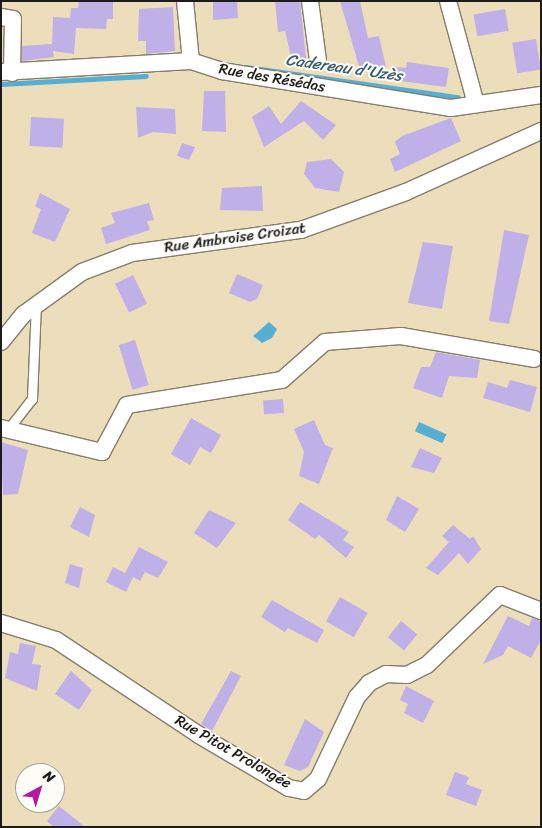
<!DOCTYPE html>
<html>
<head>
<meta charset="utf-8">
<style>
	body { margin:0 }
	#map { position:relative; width:542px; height:828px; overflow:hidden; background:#ecdeba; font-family:Sriracha,sans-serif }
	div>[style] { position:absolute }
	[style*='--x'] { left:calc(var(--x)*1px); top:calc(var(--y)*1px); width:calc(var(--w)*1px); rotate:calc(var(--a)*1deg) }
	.water>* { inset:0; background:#56aed3; transform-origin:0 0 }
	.stream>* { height:5px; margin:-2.5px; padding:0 2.5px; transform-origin:2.5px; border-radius:2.5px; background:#56aed3 }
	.building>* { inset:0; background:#c0b0e8; transform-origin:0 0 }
	.roads { filter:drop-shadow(1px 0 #847d6b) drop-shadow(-1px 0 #847d6b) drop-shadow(0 1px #847d6b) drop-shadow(0 -1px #847d6b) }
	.service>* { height:9px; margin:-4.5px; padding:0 4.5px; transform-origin:4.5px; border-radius:4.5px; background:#fff }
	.minor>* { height:16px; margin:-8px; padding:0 8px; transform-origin:8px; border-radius:8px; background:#fff }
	span { translate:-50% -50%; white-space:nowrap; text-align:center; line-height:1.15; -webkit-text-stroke:4px #fdfcf7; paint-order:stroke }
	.street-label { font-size:15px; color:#1c1c1c }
	.water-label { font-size:16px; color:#365e6e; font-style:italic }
	.frame { position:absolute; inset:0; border:2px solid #1c1c1c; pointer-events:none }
	.north { position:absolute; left:15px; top:763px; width:50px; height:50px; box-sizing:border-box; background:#fdfcf7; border:1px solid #a3a29f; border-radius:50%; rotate:39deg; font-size:14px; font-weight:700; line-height:20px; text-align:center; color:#1c1c1c }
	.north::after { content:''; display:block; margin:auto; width:18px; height:22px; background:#b5179e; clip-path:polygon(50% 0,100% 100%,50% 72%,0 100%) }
</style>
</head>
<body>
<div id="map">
	<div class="water">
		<i style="clip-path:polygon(269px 322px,277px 329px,272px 338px,262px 343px,253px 336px)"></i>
		<i style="left:419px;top:422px;width:30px;height:10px;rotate:24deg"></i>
	</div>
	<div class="stream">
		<i style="--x:246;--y:67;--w:214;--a:8.1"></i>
		<i style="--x:1;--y:84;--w:145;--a:-3.2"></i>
	</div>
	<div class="building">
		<i style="clip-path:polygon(79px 1px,113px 1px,113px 19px,107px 19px,106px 29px,76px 28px,74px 54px,53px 51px,54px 57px,22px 61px,22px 46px,52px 44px,53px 17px,70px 18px,71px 8px,78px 8px)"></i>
		<i style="clip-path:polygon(213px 1px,237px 1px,238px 18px,213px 20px)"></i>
		<i style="clip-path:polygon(275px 1px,300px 1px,307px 67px,293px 65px,285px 31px,278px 32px)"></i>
		<i style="clip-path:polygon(340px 1px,360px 1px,368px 38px,379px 36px,386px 67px,361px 73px)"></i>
		<i style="clip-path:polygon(173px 7px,175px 51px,146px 54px,146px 41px,138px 41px,139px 9px)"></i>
		<i style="left:505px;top:9px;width:22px;height:32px;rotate:80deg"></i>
		<i style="left:536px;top:39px;width:31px;height:24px;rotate:81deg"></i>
		<i style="clip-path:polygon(407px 62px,449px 68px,446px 87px,400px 81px,396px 67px,406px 68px)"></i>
		<i style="clip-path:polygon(204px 91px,225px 91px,226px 132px,202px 131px)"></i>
		<i style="clip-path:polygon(301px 101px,336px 125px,323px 140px,304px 121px,264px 147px,252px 117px,269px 106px,281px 124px)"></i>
		<i style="clip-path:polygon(136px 107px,175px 109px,176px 134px,153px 132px,138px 138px)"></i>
		<i style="left:31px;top:117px;width:33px;height:29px;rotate:3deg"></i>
		<i style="clip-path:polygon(451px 118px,461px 141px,395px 172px,390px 159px,400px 154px,395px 142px,402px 136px)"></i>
		<i style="clip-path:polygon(182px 143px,195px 147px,189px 160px,177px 156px)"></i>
		<i style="clip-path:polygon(331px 159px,344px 172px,339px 192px,315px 188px,304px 174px,307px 162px)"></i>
		<i style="clip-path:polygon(262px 186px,263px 211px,220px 210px,222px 188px)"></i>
		<i style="clip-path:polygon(40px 193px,70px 209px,55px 242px,32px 233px,41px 209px,35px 207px)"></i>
		<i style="clip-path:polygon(149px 203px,154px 220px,147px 221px,150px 230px,106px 244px,101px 228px,115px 223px,111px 213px)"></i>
		<i style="clip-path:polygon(504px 230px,529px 235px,509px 324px,489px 321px)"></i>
		<i style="clip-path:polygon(423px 242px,453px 246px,442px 309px,408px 303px)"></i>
		<i style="clip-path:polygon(237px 274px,263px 285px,257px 299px,250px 302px,229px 293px)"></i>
		<i style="left:133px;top:275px;width:32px;height:20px;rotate:64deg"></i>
		<i style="left:135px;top:340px;width:47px;height:17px;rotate:73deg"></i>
		<i style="clip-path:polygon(436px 352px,480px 360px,477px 378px,449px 376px,442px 398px,413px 388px,421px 367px,430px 367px)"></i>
		<i style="clip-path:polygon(510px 380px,537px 387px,530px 412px,483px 398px,488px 382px,507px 388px)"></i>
		<i style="left:283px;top:399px;width:14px;height:20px;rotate:86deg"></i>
		<i style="clip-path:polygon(191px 418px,221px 435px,211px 453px,200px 447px,190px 465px,171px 454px)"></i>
		<i style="clip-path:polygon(314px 420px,325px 445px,333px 448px,319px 484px,299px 476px,304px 452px,294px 429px)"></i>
		<i style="clip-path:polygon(1px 442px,28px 450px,18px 494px,3px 495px)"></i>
		<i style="clip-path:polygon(420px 448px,442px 458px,434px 473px,411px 467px)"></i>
		<i style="clip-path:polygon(397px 496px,419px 509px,405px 532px,386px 520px)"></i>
		<i style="clip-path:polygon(300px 502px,349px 532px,343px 540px,354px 547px,346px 558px,319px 535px,315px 539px,288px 520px)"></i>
		<i style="clip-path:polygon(80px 507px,95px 515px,89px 537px,70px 527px)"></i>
		<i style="clip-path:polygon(209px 510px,236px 523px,217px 548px,194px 533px)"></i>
		<i style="clip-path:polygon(453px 525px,470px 539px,473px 536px,481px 549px,468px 564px,459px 553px,438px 575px,426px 568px,449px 542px,442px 536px)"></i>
		<i style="clip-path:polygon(139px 547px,168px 562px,158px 578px,145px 572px,140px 581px,133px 577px,126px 592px,106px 582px,113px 567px,125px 573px)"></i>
		<i style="clip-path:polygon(70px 564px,83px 568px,79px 588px,65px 583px)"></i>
		<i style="left:340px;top:597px;width:32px;height:28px;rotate:30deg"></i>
		<i style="clip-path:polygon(272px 600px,324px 630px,317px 643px,288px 628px,285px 632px,261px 617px)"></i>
		<i style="clip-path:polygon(508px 616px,529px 626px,532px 618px,541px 621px,541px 640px,531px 658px,508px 646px,503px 655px,483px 664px)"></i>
		<i style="left:401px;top:621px;width:21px;height:21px;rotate:39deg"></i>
		<i style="clip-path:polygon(20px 643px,36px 646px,32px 664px,41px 665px,37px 691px,5px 678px,10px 652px,18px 654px)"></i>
		<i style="clip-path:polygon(71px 671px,92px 690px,79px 710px,55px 694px)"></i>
		<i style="clip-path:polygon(231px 671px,241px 676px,212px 731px,201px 724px)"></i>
		<i style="clip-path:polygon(406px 686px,434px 701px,423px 723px,404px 713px,408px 704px,400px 700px)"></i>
		<i style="clip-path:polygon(305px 719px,324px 732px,308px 767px,300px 771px,284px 765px)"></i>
		<i style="clip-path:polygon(455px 772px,469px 777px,466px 784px,482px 790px,476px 806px,446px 795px)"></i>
		<i style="clip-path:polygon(59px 806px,85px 827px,54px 827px,47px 821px)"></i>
	</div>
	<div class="roads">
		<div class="service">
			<i style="--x:9;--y:428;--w:37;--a:-52"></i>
			<i style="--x:32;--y:399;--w:94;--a:-87.6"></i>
		</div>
		<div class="minor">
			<i style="--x:185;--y:1;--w:60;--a:84.3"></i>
			<i style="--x:310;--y:1;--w:60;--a:82.3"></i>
			<i style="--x:448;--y:1;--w:107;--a:74.8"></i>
			<i style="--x:1;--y:17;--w:12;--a:9"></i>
			<i style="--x:13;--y:19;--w:54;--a:91.1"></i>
			<i style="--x:1;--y:72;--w:190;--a:-3.3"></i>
			<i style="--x:191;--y:61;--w:33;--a:18"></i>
			<i style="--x:222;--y:71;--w:232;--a:9.2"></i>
			<i style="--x:451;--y:108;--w:91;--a:-8.2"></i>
			<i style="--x:1;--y:342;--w:36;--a:-51"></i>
			<i style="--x:24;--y:314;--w:72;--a:-35.9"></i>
			<i style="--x:82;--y:272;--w:53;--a:-20.8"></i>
			<i style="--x:132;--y:253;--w:171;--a:-7.8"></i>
			<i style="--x:301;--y:230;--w:112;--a:-19.9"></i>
			<i style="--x:406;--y:192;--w:148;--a:-24.3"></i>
			<i style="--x:1;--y:428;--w:104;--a:13.4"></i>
			<i style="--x:102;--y:452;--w:53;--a:-62"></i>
			<i style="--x:127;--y:405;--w:157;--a:-9.2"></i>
			<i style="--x:282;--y:380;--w:57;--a:-41.5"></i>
			<i style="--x:325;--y:342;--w:76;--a:-4.5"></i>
			<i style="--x:401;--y:336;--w:135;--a:9.8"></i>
			<i style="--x:1;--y:623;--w:58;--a:17.2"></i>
			<i style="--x:56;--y:640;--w:172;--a:33.6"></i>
			<i style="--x:199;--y:735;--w:104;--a:30.5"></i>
			<i style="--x:289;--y:788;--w:15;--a:11"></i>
			<i style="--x:304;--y:791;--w:18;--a:-41"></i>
			<i style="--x:318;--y:779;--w:91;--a:-64.6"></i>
			<i style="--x:357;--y:697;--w:18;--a:-49"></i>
			<i style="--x:369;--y:683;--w:19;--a:-28"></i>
			<i style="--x:386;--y:674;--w:21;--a:3"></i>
			<i style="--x:407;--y:675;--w:22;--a:-27"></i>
			<i style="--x:427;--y:665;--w:101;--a:-43.8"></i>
			<i style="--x:500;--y:595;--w:44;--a:21.3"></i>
		</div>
	</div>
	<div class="street-label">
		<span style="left:272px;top:78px;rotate:10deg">Rue des Résédas</span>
		<span style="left:235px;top:238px;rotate:-8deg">Rue Ambroise Croizat</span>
		<span style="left:233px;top:752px;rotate:30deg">Rue Pitot Prolongée</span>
	</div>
	<div class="water-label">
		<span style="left:344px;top:68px;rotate:8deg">Cadereau d'Uzès</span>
	</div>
	<div class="frame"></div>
	<div class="north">N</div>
</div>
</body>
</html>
